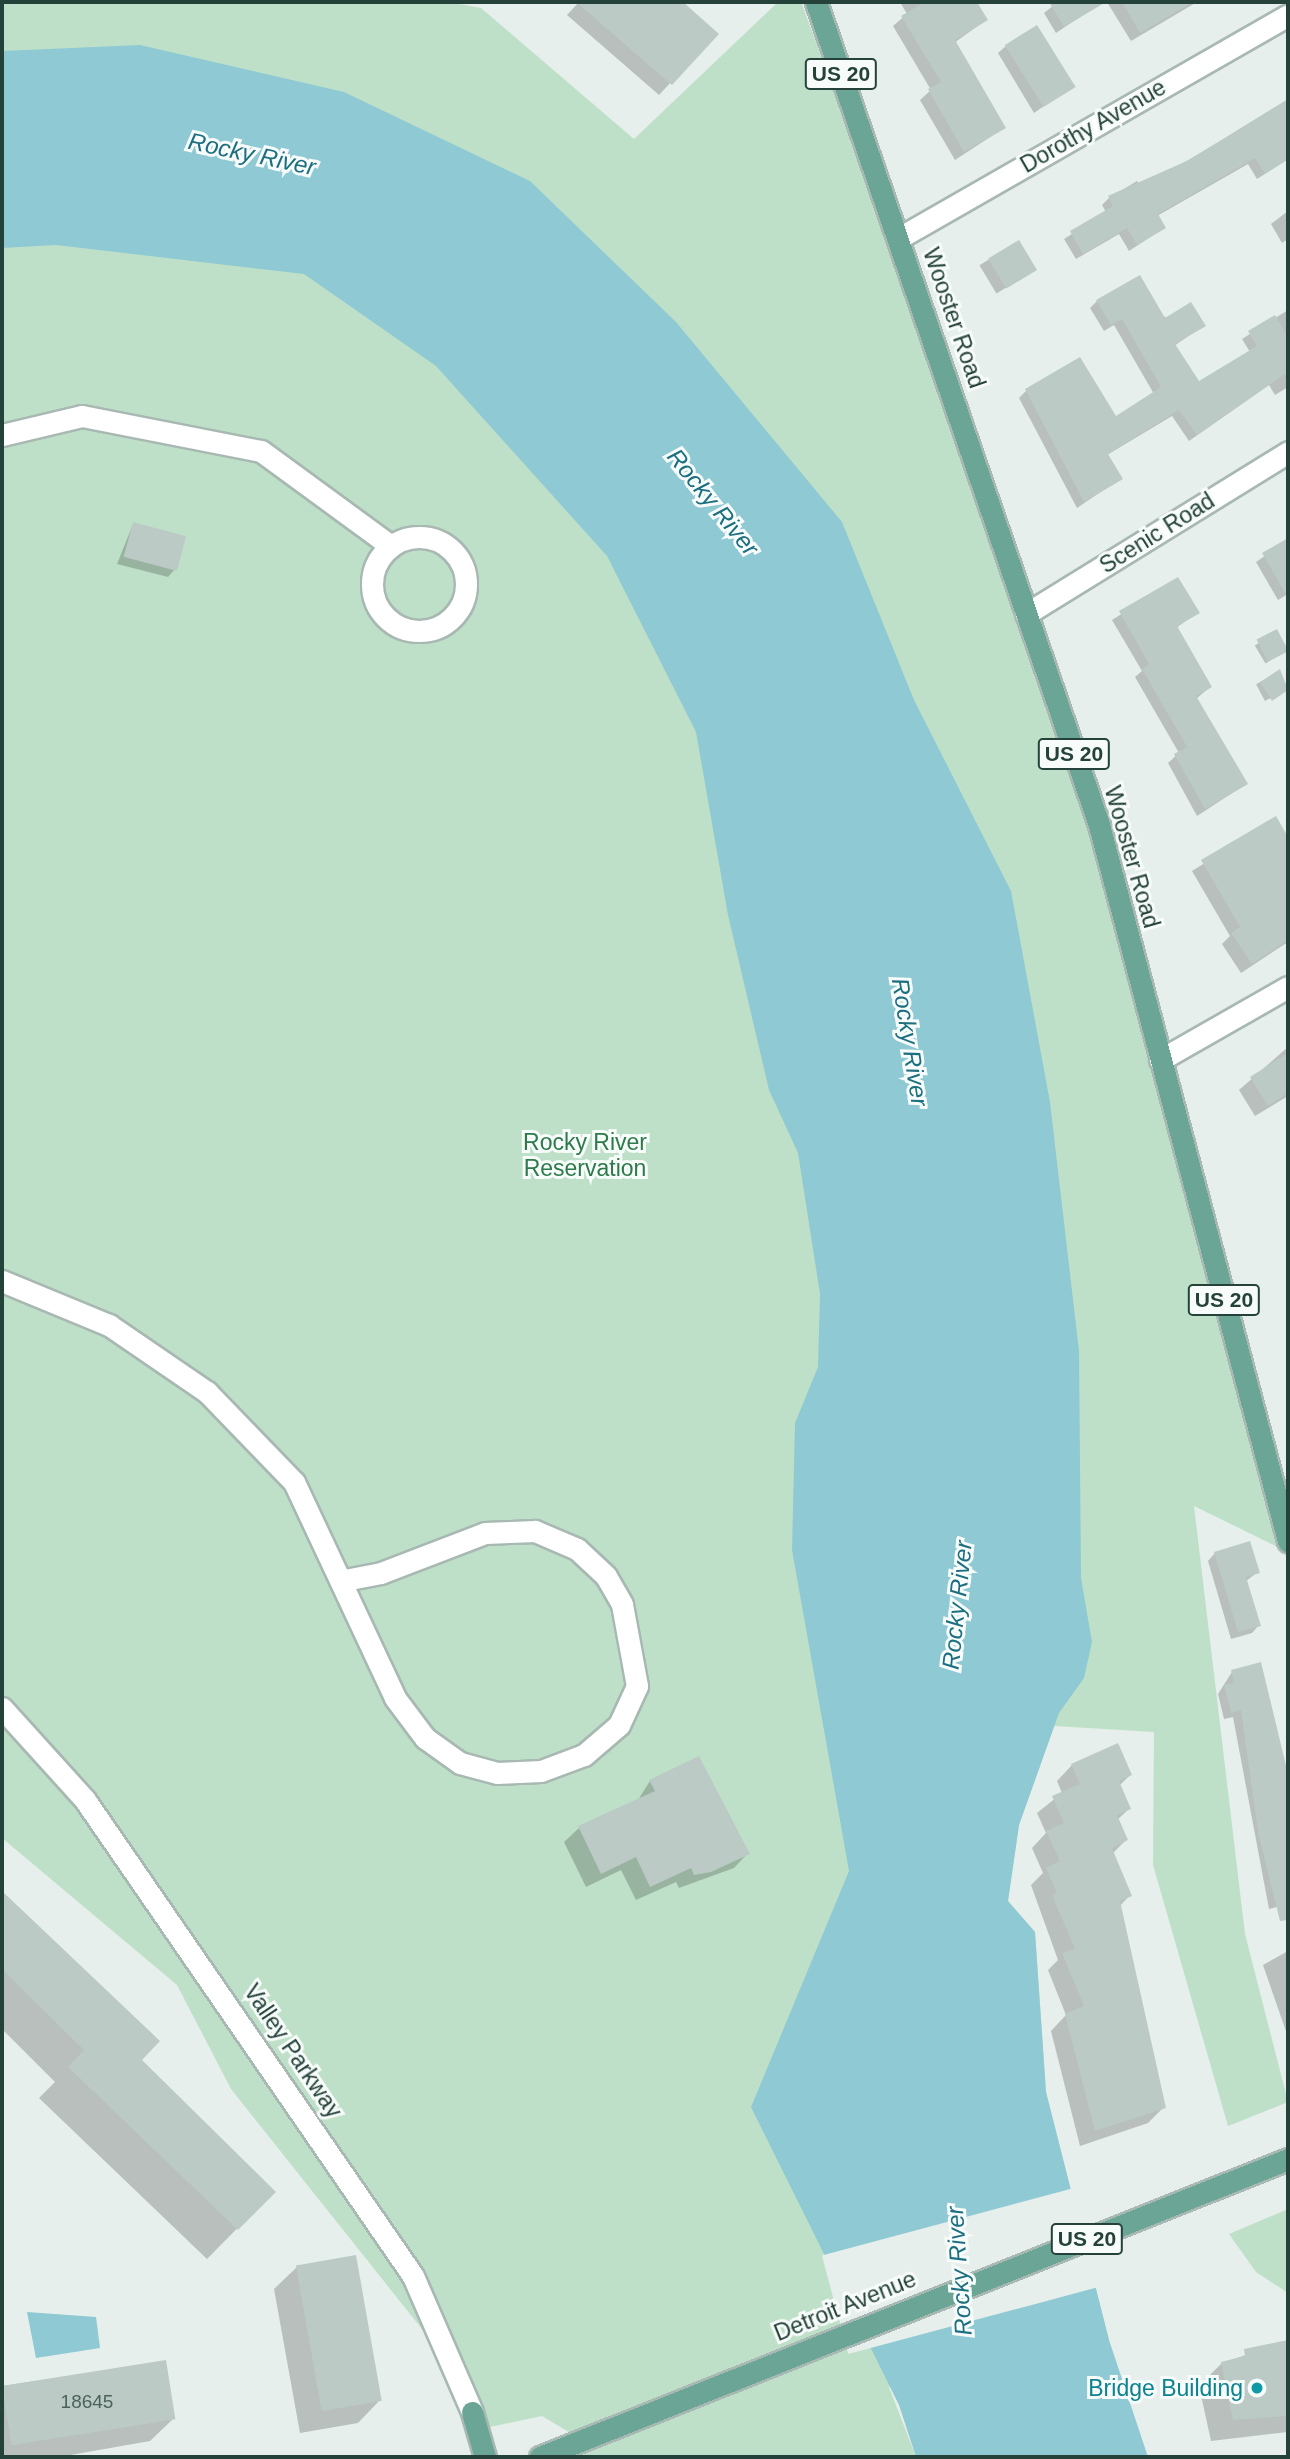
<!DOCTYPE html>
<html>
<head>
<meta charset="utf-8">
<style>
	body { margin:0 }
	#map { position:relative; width:1290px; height:2459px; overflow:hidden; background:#e6efeb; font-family:Helvetica,sans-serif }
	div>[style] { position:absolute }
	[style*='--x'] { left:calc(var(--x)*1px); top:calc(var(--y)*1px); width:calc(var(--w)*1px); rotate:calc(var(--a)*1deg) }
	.green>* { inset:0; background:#bfe0c8 }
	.water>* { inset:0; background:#8ec9d4 }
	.pier>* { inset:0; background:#e6efeb; transform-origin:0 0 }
	.shadow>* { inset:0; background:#0003; transform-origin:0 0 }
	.building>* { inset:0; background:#bbcac4; transform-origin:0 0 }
	.roads { filter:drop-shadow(2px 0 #a8b8b2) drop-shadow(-2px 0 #a8b8b2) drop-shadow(0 2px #a8b8b2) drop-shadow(0 -2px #a8b8b2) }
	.minor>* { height:21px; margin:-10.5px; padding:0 10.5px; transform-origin:10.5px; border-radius:10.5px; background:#fff }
	.minor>.ring { margin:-10.5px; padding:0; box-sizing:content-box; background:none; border:21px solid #fff; border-radius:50% }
	.major>* { height:21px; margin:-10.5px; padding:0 10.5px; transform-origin:10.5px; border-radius:10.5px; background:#6aa596 }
	.dots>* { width:19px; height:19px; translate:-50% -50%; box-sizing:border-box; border:4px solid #f7fbf9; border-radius:50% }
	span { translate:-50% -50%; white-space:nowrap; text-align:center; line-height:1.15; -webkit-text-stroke:6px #f7fbf9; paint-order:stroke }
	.number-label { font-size:19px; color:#4a645c }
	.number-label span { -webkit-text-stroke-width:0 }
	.shield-label span { padding:2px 5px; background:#f7fbf9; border:2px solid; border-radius:5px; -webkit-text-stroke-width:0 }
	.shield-label { font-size:21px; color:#24423a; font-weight:700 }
	.street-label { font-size:23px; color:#24423a }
	.park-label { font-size:23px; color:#2d7a4b }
	.culture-label { font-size:23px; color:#0d838f }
	.right { translate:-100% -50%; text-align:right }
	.water-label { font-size:24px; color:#1c6f80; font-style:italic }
	.frame { position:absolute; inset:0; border:4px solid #24423a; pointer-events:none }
</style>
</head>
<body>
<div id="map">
	<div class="green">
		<i style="clip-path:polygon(2px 2px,449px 2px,481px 8px,634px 139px,778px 2px,801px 2px,947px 387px,1093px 791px,1288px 1552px,1194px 1506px,1245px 1934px,1288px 2102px,1228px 2126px,1153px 1865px,1154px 1732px,1054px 1726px,1019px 1825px,1008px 1901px,1035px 1932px,1046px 2092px,1109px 2340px,889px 2387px,916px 2457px,584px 2457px,582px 2440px,542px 2416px,466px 2432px,453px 2368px,231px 2089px,177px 1985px,2px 1838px)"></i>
		<i style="clip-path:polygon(1288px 2209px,1288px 2293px,1256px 2272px,1229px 2234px)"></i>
	</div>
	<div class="water">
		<i style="clip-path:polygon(140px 45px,344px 92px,530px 181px,676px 322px,842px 522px,914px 700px,1011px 891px,1050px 1102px,1079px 1351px,1081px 1578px,1092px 1642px,1084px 1678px,1059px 1713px,1019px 1825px,1008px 1901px,1035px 1932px,1046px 2092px,1109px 2340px,1148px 2457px,916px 2457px,899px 2405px,751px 2107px,849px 1871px,792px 1550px,795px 1423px,818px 1367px,820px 1294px,798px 1153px,769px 1090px,728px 915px,696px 732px,607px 556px,436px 366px,304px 274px,56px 245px,2px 248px,2px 51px)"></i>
		<i style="clip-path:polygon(27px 2312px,96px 2317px,100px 2348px,36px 2358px)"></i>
	</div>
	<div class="pier">
		<i style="left:1074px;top:2188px;width:102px;height:261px;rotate:75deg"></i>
	</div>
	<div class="shadow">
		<i style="clip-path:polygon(579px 2px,681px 2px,716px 34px,659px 95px,567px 15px)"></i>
		<i style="clip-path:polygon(900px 2px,975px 2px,986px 20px,954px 43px,1004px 128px,955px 160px,920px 100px,931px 90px,893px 26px,907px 14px)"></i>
		<i style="clip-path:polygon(1058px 2px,1089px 2px,1093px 8px,1056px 33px,1044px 13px)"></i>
		<i style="clip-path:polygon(1107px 2px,1197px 2px,1131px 41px)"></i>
		<i style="clip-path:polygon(1006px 46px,1073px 86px,1034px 113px,998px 53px)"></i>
		<i style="clip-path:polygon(1288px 101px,1288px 125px,1280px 130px,1287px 160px,1257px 179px,1248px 164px,1157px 216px,1164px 228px,1129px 251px,1119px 234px,1076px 259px,1064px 239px,1106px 212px,1102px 205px,1109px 198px,1137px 181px,1141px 188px)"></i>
		<i style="clip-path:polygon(1288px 211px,1288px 239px,1282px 243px,1271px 224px)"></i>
		<i style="left:1018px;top:242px;width:33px;height:45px;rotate:59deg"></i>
		<i style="clip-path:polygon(1097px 301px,1203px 326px,1174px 346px,1199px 383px,1250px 352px,1242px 339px,1288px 310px,1288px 387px,1275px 395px,1269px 385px,1189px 441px,1172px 416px,1107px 455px,1121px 478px,1077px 508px,1019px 398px,1026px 391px,1115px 418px,1154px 394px,1114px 325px,1104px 331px,1090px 308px)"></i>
		<i style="clip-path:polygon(133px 524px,175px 569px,168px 577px,117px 564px)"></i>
		<i style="clip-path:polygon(1288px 540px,1288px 594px,1278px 600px,1256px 562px)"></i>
		<i style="clip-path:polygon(1178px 579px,1197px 613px,1176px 628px,1210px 687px,1196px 699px,1246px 784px,1197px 816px,1168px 763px,1179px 753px,1135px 677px,1142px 671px,1112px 620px)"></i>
		<i style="left:1277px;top:632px;width:21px;height:26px;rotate:59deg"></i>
		<i style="left:1279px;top:672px;width:19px;height:26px;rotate:62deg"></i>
		<i style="clip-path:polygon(1275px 819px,1288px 841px,1288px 861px,1278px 868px,1288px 884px,1288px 942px,1241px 973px,1222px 944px,1230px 936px,1192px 871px)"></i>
		<i style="clip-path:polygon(1288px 1047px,1288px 1096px,1255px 1116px,1239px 1090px)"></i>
		<i style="clip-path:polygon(1215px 1553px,1258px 1572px,1246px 1581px,1259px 1625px,1252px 1633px,1231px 1639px,1208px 1561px)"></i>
		<i style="clip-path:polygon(1260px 1664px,1288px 1783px,1288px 1904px,1269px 1909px,1233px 1717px,1224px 1719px,1218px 1694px,1232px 1672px)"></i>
		<i style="clip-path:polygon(1072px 1765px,1130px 1775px,1119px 1786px,1129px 1809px,1117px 1820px,1126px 1840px,1112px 1854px,1130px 1895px,1119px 1907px,1164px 2107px,1148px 2123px,1080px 2146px,1051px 2031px,1066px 2015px,1048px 1970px,1058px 1960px,1031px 1885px,1043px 1873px,1032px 1848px,1046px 1833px,1037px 1813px,1062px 1793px,1057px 1781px)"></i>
		<i style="clip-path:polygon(650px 1781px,748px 1853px,734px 1868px,679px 1888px,676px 1882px,636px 1900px,621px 1870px,586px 1887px,564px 1842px,579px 1828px,638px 1800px)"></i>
		<i style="clip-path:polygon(2px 1894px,157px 2041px,140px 2060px,273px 2192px,207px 2259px,39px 2098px,55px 2082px,2px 2029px)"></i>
		<i style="clip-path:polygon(1288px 1951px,1288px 2037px,1263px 1965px)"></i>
		<i style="clip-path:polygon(297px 2267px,380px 2400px,358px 2423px,300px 2433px,274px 2289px)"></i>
		<i style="clip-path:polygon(1288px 2341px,1288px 2432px,1211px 2441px,1199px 2386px,1222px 2363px)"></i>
		<i style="clip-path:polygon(164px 2362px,173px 2419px,150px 2441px,59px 2457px,2px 2457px,2px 2386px)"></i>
	</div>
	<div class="building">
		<i style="clip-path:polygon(576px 2px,683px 2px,719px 34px,672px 85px)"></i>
		<i style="clip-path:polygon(925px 2px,977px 2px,988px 20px,955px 40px,1006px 128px,964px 152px,928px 89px,941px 82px,901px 16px)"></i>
		<i style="clip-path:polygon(1049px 2px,1106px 2px,1064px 27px)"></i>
		<i style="clip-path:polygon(1122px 2px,1193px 2px,1140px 33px)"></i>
		<i style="left:1037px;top:25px;width:73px;height:38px;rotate:58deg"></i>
		<i style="clip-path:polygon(1288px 99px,1288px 159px,1265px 173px,1255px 158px,1158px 214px,1166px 228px,1137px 245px,1127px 228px,1083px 254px,1070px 231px,1113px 206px,1108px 196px,1189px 160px)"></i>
		<i style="left:1019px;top:240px;width:35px;height:36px;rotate:59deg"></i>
		<i style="clip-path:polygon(1140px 275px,1165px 318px,1191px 302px,1206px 326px,1175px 344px,1199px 381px,1257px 346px,1248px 331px,1275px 315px,1288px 337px,1288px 372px,1197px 435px,1179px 410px,1108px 454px,1123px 479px,1084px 502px,1025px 389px,1080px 357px,1116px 416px,1161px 387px,1122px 319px,1111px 325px,1096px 300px)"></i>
		<i style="left:133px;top:522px;width:55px;height:36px;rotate:15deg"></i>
		<i style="clip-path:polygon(1288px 538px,1288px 598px,1262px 553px)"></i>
		<i style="clip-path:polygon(1178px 577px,1200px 613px,1177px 626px,1212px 687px,1196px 696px,1248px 784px,1205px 809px,1174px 754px,1187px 747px,1142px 669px,1149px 664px,1119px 611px)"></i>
		<i style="left:1277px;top:629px;width:25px;height:23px;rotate:63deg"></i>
		<i style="clip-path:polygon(1280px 669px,1288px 690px,1272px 701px,1260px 682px)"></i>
		<i style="clip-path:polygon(1276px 816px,1288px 837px,1288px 940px,1252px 964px,1231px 933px,1240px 927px,1201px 860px)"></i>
		<i style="clip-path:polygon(1288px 1053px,1288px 1093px,1268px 1106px,1250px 1077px)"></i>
		<i style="clip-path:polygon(1250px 1541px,1260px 1573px,1246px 1577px,1261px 1626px,1238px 1632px,1214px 1552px)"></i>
		<i style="clip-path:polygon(1261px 1662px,1288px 1774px,1288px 1920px,1280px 1921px,1258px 1832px,1241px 1710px,1231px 1713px,1224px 1685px,1234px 1683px,1231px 1670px)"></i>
		<i style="clip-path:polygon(1118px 1743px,1132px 1775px,1119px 1781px,1131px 1809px,1117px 1815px,1128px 1840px,1112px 1848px,1132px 1896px,1120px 1901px,1166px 2108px,1095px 2131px,1065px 2014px,1084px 2006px,1062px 1953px,1075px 1949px,1052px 1895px,1057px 1893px,1046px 1868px,1060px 1861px,1046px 1831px,1064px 1823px,1052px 1796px,1080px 1784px,1071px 1764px)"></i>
		<i style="clip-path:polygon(699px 1756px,750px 1854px,711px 1872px,694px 1875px,691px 1868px,650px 1887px,636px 1857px,601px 1874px,578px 1826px,655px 1791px,649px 1780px)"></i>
		<i style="clip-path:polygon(2px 1891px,160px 2041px,142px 2060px,276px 2192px,238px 2230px,68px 2067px,84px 2050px,2px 1969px)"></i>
		<i style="left:356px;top:2255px;width:148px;height:61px;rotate:80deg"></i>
		<i style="clip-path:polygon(1288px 2340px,1288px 2416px,1233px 2420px,1221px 2362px,1245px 2356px,1244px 2349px)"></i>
		<i style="left:166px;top:2360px;width:60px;height:166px;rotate:81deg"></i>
	</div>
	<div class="roads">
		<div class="minor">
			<i style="--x:899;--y:238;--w:448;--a:-29.8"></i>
			<i style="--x:2;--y:435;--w:82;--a:-13.4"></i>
			<i style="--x:82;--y:416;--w:182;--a:11.1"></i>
			<i style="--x:261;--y:451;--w:161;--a:36.2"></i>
			<i class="ring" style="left:372px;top:537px;width:73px;height:73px"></i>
			<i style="--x:1026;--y:614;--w:308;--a:-31.7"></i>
			<i style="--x:1160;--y:1060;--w:147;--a:-29.7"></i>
			<i style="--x:2;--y:1281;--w:116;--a:22.4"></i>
			<i style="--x:109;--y:1325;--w:119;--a:34.4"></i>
			<i style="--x:207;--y:1392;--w:125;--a:46"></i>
			<i style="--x:294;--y:1482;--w:238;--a:64.9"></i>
			<i style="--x:395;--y:1698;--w:50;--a:53.1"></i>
			<i style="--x:425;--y:1738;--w:43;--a:35.5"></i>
			<i style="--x:460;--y:1763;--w:38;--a:15"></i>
			<i style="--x:497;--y:1773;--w:44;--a:-2.6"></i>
			<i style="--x:541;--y:1771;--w:46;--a:-20.4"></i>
			<i style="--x:584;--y:1755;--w:46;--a:-40.6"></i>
			<i style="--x:619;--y:1725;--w:43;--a:-65.2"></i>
			<i style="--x:637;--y:1686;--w:83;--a:-100.4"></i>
			<i style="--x:622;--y:1604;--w:32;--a:-120"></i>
			<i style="--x:606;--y:1576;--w:40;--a:-137"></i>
			<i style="--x:577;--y:1549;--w:46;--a:-156.8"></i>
			<i style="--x:535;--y:1531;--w:50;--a:177.7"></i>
			<i style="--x:485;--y:1533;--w:111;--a:159"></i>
			<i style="--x:381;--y:1573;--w:37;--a:169"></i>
			<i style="--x:2;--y:1708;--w:124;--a:47.9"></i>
			<i style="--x:85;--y:1800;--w:578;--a:55.43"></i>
			<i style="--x:413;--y:2276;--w:148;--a:66.5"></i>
		</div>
		<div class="major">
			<i style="--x:816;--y:2;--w:870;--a:71.02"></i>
			<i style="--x:1099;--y:825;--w:741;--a:75.21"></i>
			<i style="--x:472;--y:2412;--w:47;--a:73.9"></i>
			<i style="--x:540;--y:2457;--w:805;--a:-21.72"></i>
		</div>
	</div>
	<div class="dots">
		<i style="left:1257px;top:2388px;background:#0f9aa8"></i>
	</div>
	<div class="number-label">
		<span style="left:87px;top:2402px">18645</span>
	</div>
	<div class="shield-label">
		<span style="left:841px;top:74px">US 20</span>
		<span style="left:1074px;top:754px">US 20</span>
		<span style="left:1224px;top:1300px">US 20</span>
		<span style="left:1087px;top:2239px">US 20</span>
	</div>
	<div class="street-label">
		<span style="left:1093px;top:126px;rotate:-30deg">Dorothy Avenue</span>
		<span style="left:954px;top:318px;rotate:71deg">Wooster Road</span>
		<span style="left:1157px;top:533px;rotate:-32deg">Scenic Road</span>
		<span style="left:1132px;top:857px;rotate:74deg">Wooster Road</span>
		<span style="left:293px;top:2051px;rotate:56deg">Valley Parkway</span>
		<span style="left:845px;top:2306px;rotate:-22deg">Detroit Avenue</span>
	</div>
	<div class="park-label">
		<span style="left:585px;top:1155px">Rocky River<br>Reservation</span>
	</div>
	<div class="culture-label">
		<span class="right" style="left:1243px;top:2388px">Bridge Building</span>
	</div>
	<div class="water-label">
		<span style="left:252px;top:154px;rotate:12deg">Rocky River</span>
		<span style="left:713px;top:502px;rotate:51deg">Rocky River</span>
		<span style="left:910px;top:1042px;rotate:81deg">Rocky River</span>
		<span style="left:957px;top:1605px;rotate:-84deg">Rocky River</span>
		<span style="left:959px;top:2271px;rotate:-94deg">Rocky River</span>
	</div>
	<div class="frame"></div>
</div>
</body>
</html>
